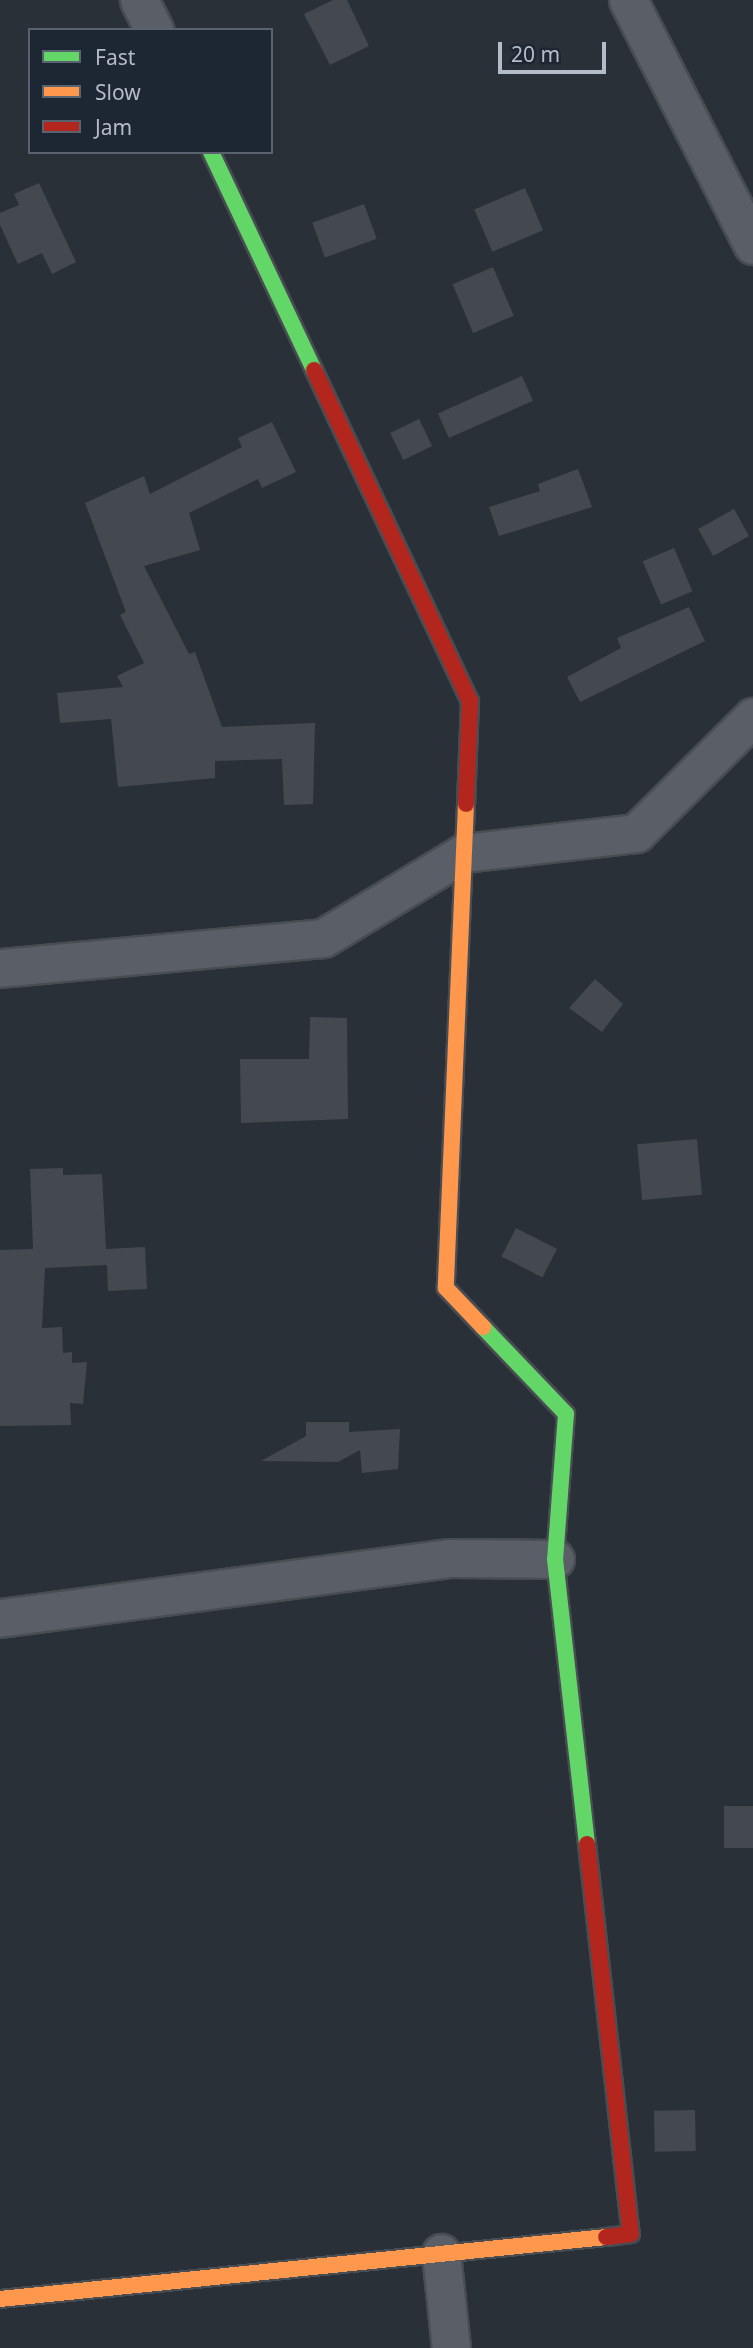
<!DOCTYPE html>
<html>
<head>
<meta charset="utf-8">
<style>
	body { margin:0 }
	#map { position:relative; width:753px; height:2348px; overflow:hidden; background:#2a3038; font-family:"Noto Sans",sans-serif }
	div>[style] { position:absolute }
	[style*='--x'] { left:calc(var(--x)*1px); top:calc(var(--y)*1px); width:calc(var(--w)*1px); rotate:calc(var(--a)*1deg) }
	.building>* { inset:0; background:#444950; transform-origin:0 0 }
	.roads { filter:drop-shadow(2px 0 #484c53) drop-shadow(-2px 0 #484c53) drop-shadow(0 2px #484c53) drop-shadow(0 -2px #484c53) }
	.street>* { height:37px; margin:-18.5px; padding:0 18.5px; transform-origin:18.5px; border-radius:18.5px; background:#5a5e66 }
	.fast>* { height:16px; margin:-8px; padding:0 8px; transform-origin:8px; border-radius:8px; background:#63d668 }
	.slow>* { height:16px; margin:-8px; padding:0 8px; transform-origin:8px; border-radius:8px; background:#ff974d }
	.jam>* { height:16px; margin:-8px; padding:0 8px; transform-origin:8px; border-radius:8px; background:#b3261e }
	span { translate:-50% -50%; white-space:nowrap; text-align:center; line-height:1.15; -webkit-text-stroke:5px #1d2633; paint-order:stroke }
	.legend { position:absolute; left:28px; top:28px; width:245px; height:126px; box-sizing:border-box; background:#1d2633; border:2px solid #59626f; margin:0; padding:9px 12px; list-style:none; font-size:21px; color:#b4bcc9 }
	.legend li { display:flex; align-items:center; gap:14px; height:35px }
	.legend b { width:35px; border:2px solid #59626f }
	.scale { position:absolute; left:498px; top:42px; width:108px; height:32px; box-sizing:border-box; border:4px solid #b4bcc9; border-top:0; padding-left:9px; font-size:21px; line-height:24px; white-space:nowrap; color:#b4bcc9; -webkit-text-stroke:5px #1d2633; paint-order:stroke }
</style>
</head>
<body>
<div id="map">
	<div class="building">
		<i style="clip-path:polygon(333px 0,347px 0,369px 46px,330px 65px,304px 14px)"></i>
		<i style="clip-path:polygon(39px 183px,76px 262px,52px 274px,42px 253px,18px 264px,0 225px,0 213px,19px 205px,14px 194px)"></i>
		<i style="left:525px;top:188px;width:46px;height:55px;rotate:67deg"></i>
		<i style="left:364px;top:204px;width:37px;height:55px;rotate:70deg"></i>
		<i style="left:493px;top:267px;width:53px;height:44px;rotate:67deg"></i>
		<i style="left:522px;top:376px;width:27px;height:92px;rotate:66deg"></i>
		<i style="left:419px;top:419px;width:30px;height:32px;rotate:64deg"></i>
		<i style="clip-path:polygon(272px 422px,296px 472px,262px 488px,258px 479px,189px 513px,200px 550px,144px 566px,189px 654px,195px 652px,222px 727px,315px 723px,313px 804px,284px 805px,282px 759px,215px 761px,215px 778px,118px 787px,111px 719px,60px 723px,57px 693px,123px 687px,117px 676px,144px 663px,120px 615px,126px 612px,85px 503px,144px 476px,150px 494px,242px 447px,238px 438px)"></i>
		<i style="clip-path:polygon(578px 469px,592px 507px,499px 536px,489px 507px,540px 491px,538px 484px)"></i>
		<i style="left:734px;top:509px;width:31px;height:41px;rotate:61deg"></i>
		<i style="left:674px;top:548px;width:47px;height:34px;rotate:67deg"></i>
		<i style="clip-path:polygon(689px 607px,705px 641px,580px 702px,567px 677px,621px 648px,617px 638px)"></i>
		<i style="clip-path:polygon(595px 979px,623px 1004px,602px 1032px,569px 1008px)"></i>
		<i style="clip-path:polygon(310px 1017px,347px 1018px,348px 1119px,241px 1123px,240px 1059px,309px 1059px)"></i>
		<i style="left:697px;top:1139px;width:56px;height:60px;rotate:85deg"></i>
		<i style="clip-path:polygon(63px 1168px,63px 1175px,102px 1174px,106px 1249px,145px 1247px,147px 1289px,108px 1291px,107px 1265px,45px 1268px,42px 1328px,62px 1327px,63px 1353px,72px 1352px,72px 1363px,87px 1362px,83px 1404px,70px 1403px,71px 1425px,0 1426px,0 1250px,33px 1249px,30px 1169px)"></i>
		<i style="left:516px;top:1228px;width:46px;height:32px;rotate:27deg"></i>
		<i style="clip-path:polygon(306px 1422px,349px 1422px,349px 1432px,400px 1429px,398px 1469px,362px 1473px,360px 1450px,338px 1462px,261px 1461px,306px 1436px)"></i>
		<i style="left:753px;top:1806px;width:42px;height:29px;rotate:90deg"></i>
		<i style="left:695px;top:2110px;width:41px;height:41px;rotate:89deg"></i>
	</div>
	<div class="roads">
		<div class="street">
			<i style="--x:139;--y:0;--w:34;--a:63"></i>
			<i style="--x:628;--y:0;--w:275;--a:63"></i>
			<i style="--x:0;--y:968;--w:324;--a:-5.3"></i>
			<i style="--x:323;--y:938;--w:165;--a:-31.1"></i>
			<i style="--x:464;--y:853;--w:173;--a:-6.6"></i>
			<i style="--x:636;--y:833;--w:165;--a:-44.8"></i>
			<i style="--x:0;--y:1618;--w:454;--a:-7.6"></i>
			<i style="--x:450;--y:1558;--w:105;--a:0.5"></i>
			<i style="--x:441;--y:2253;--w:96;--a:84"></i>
		</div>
		<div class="fast">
			<i style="--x:211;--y:152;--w:241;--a:64.7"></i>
			<i style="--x:483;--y:1327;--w:120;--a:46.3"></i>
			<i style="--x:566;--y:1414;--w:145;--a:94.3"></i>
			<i style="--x:555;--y:1559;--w:287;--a:83.6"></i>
		</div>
		<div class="slow">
			<i style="--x:466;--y:804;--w:484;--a:92.4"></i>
			<i style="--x:446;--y:1288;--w:54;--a:46.5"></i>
			<i style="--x:0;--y:2299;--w:609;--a:-5.84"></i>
		</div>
		<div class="jam">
			<i style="--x:314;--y:370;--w:366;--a:64.8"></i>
			<i style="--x:470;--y:701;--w:103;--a:92.2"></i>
			<i style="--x:587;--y:1844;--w:392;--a:83.6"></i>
			<i style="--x:631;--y:2234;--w:25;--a:173"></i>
		</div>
	</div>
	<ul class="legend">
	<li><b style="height:9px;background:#63d668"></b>Fast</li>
	<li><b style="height:9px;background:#ff974d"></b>Slow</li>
	<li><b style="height:9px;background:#b3261e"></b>Jam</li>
	</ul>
	<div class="scale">20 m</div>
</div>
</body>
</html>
